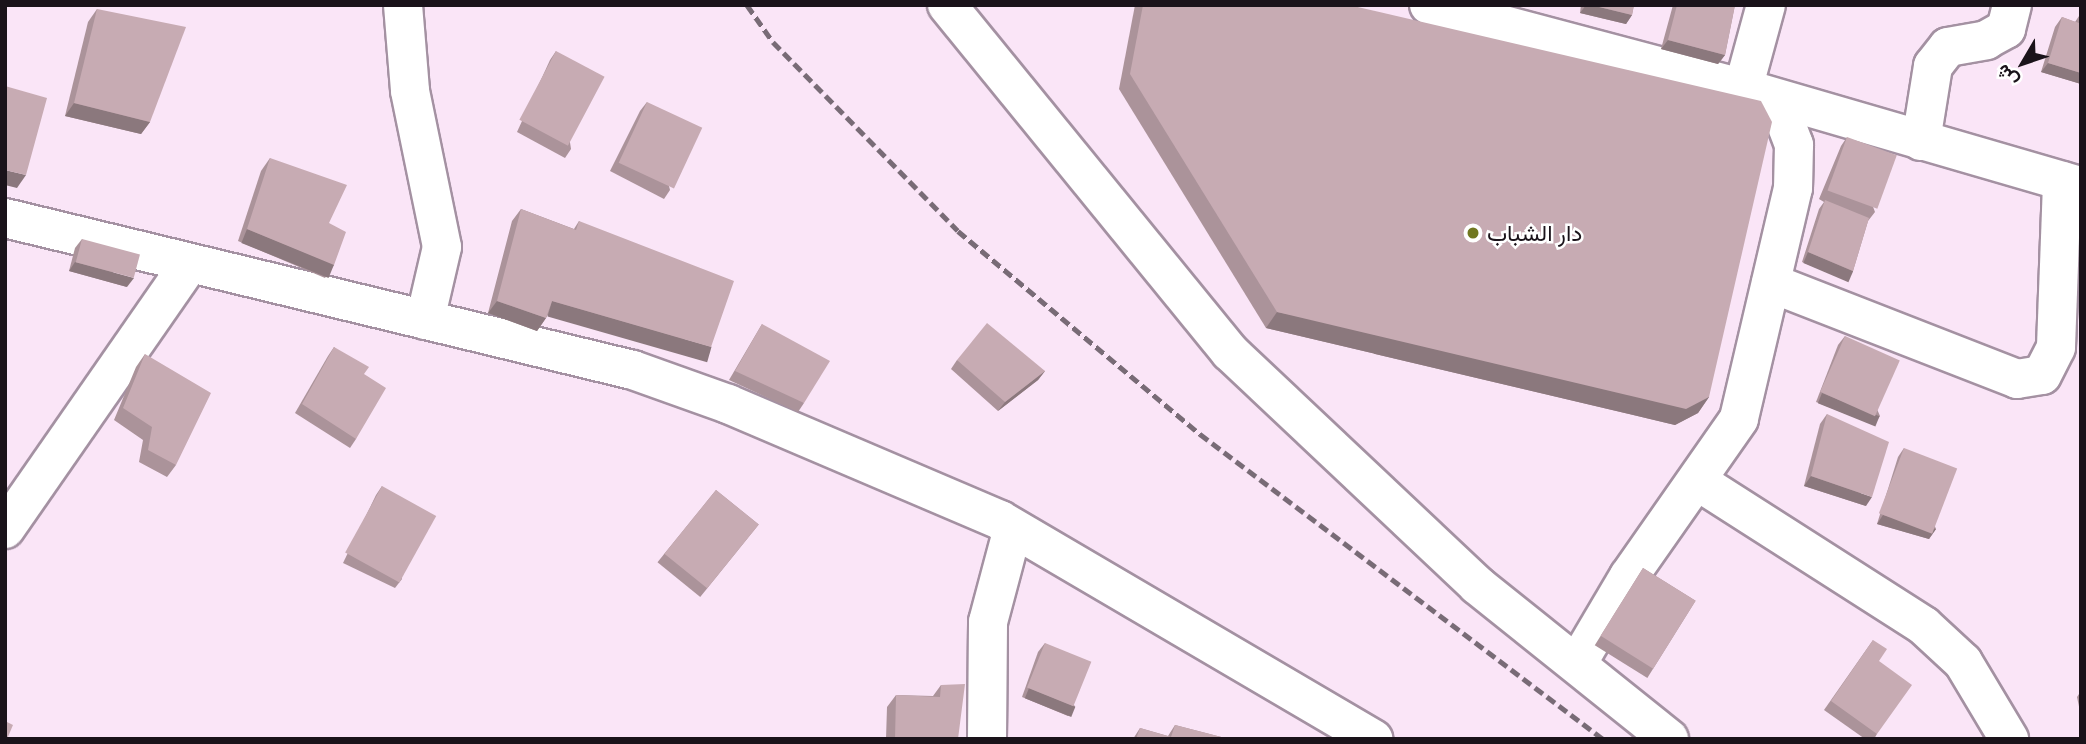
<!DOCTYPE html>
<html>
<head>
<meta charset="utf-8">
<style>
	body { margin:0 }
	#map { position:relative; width:2086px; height:744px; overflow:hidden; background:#fae5f7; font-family:"Public Sans",Vazirmatn,sans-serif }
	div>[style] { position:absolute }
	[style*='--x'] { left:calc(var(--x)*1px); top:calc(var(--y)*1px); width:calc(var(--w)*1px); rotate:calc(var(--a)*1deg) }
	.roads { filter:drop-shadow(2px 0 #a491a2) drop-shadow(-2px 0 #a491a2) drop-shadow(0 2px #a491a2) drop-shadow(0 -2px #a491a2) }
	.minor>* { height:38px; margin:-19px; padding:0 19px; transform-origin:19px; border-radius:19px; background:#fff }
	.rail>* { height:5px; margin-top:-2.5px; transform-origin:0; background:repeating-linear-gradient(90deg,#786b76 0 10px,transparent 0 15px) }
	.wall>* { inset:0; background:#ab939a; transform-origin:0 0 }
	.shaded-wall>* { inset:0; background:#8b787d; transform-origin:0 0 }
	.building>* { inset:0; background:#c7abb3; transform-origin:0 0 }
	.dots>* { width:19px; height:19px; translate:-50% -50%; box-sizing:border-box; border:4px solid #fff; border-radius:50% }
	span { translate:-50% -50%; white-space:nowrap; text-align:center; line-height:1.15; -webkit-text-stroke:5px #fff; paint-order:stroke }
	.poi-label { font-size:23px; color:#1a131a }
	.left { translate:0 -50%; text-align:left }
	.frame { position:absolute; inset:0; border:7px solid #1a131a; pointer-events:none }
	.north { position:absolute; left:1988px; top:28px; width:70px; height:70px; -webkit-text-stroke:5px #fff; paint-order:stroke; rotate:231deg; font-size:19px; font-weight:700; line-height:28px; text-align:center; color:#1a131a }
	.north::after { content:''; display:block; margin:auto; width:24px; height:32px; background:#1a131a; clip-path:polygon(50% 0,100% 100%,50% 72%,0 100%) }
</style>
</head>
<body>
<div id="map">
	<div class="roads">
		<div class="minor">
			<i style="--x:403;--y:5;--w:86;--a:85.3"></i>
			<i style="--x:410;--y:91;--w:159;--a:78.4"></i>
			<i style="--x:442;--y:247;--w:75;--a:103.1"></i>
			<i style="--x:947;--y:5;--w:448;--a:50.8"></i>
			<i style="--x:1230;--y:352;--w:340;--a:43.3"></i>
			<i style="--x:1477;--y:585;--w:246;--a:38.7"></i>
			<i style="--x:1429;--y:5;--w:339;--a:14.9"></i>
			<i style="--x:1757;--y:92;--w:35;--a:43"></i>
			<i style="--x:1783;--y:116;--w:31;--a:69"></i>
			<i style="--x:1794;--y:145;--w:43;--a:91.3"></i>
			<i style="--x:1793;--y:188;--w:237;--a:103.2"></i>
			<i style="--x:1739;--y:419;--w:192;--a:125"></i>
			<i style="--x:1629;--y:576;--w:102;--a:120.6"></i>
			<i style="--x:1743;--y:89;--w:87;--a:-74.7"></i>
			<i style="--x:1760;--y:93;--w:334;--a:16.2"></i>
			<i style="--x:1921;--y:141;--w:76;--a:-80.9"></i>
			<i style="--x:1933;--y:66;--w:24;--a:-52"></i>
			<i style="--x:1948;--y:47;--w:39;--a:-10"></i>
			<i style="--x:1986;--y:40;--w:23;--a:-29"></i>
			<i style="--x:2006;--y:29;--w:25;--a:-76"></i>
			<i style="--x:5;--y:218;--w:646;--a:13.61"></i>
			<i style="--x:633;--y:370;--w:101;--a:19.7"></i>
			<i style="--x:728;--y:404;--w:296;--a:23.1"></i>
			<i style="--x:1000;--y:520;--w:433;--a:30.4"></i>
			<i style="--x:1771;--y:283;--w:264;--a:21.3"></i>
			<i style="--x:2017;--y:379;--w:25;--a:-9"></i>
			<i style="--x:2042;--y:375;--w:31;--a:-63"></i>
			<i style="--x:2056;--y:347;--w:166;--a:-87.9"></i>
			<i style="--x:1699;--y:482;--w:267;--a:32.6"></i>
			<i style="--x:1924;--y:626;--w:53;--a:42.7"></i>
			<i style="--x:1963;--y:662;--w:90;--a:59.1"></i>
			<i style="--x:5;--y:529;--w:323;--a:-55.2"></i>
			<i style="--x:987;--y:739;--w:117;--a:-89.5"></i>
			<i style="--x:988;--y:622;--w:97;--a:-75.1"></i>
		</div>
	</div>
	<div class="rail">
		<i style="--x:747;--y:5;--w:45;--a:54.9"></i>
		<i style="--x:773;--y:42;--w:264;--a:45.6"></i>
		<i style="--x:958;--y:231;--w:316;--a:40"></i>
		<i style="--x:1200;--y:434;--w:505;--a:37.12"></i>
	</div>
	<div class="wall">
		<i style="clip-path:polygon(1135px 5px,1349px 5px,1709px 397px,1698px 413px,1675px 425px,1266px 328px,1119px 89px)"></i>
		<i style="clip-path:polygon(1581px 5px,1634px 5px,1632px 15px,1626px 24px,1580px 13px)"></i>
		<i style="clip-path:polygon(1673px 5px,1735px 5px,1725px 55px,1718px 64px,1661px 49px)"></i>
		<i style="clip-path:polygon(97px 9px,150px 122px,141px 134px,65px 116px,88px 22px)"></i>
		<i style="clip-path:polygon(2081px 13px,2081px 84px,2041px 72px,2055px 27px,2062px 17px,2075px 22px)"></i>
		<i style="clip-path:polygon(556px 51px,571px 149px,565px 158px,517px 132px,550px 60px)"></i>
		<i style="clip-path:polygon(647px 102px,670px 190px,664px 199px,610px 171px,640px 111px)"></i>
		<i style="clip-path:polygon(1847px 137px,1875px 212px,1868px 221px,1853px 271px,1846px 280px,1802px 262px,1819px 209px,1824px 202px,1819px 199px,1841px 146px)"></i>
		<i style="clip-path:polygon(270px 158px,334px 265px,325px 278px,238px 241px,261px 171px)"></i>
		<i style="clip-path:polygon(521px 209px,574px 229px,579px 221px,702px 360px,548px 315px,537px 331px,488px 313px,512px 221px)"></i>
		<i style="clip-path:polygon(82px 239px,127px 287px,69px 271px,75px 248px)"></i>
		<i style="clip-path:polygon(762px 324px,804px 403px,798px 412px,729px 380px)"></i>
		<i style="clip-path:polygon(1845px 336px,1880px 416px,1874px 425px,1816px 402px,1838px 345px)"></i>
		<i style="clip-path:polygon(334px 347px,364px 374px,356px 439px,350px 448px,295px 413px,328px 356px)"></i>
		<i style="clip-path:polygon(145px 354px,176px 465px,167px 477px,139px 462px,143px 440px,114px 420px,136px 367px)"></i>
		<i style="clip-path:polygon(957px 360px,1045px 371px,1038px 380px,998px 411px,951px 369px)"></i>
		<i style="clip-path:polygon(1827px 414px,1866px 506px,1804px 486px,1820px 424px)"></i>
		<i style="clip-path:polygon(1904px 448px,1936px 529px,1929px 539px,1877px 524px,1898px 457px)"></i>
		<i style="clip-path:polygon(382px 486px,402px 579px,395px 588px,343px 563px,376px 495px)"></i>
		<i style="left:716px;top:490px;width:55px;height:93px;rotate:39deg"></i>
		<i style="left:1643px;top:568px;width:62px;height:91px;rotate:32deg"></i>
		<i style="clip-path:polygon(1873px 640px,1877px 734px,1874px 739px,1865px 739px,1824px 710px)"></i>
		<i style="clip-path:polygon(1045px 643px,1075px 707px,1068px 716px,1022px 697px,1038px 652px)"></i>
		<i style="clip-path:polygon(941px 685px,958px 739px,886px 739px,887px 707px,896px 695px,933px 696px)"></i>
		<i style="clip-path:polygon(2081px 691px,2081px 716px,2077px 697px)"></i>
		<i style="clip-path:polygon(1175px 725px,1229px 739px,1133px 739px,1140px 728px,1168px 736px)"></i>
	</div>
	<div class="shaded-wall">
		<i style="clip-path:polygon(1586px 5px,1591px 5px,1632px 15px,1626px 24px,1580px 13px)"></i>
		<i style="clip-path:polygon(1668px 40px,1725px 55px,1718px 64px,1661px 49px)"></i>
		<i style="clip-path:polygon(2048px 63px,2081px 73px,2081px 84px,2041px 72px)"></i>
		<i style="clip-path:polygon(74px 103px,150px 122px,141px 134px,65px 116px)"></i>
		<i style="clip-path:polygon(5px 170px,26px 175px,17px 188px,5px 185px)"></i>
		<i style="left:247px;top:229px;width:94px;height:15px;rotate:22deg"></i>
		<i style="left:1808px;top:252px;width:49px;height:12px;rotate:23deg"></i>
		<i style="clip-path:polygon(75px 262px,134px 278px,127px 287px,69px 271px)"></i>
		<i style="clip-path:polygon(497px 301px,546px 318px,537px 331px,488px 313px)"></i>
		<i style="left:552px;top:301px;width:166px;height:16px;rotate:16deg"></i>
		<i style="clip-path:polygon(1277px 312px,1709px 397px,1698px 413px,1675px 425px,1266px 328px)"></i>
		<i style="clip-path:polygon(1045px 371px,1038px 380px,998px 411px,1005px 402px)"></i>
		<i style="left:1822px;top:393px;width:62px;height:11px;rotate:22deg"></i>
		<i style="clip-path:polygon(1811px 476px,1872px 497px,1866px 506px,1804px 486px)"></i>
		<i style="clip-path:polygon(1883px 515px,1936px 529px,1929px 539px,1877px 524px)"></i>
		<i style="left:1029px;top:688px;width:50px;height:11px;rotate:22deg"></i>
	</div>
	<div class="building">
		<i style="clip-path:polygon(1143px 5px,1349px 5px,1761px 101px,1772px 122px,1709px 397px,1686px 409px,1277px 312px,1130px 74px)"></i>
		<i style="clip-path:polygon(1591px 5px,1634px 5px,1632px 15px)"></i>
		<i style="clip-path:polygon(1677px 5px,1735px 5px,1725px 55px,1668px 40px)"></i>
		<i style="clip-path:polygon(97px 9px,186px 27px,150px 122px,74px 103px)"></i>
		<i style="clip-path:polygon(2062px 17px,2079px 23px,2081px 17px,2081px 73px,2048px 63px)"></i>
		<i style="left:556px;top:51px;width:55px;height:78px;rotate:28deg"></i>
		<i style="clip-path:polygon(5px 86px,47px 98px,26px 175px,5px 170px)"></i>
		<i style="left:647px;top:102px;width:61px;height:67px;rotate:25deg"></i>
		<i style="left:1847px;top:137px;width:53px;height:57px;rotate:20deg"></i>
		<i style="clip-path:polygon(270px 158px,347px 185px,329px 223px,346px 232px,334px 265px,247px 229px)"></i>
		<i style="clip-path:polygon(1825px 200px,1869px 218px,1853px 271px,1808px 252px)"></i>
		<i style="clip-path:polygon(521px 209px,576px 230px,579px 221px,734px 281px,711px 347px,552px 301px,546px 318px,497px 301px)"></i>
		<i style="left:82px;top:239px;width:60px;height:24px;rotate:15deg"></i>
		<i style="clip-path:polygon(987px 323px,1045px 371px,1005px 402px,957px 360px)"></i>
		<i style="clip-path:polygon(762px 324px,830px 361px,804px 403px,735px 371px)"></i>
		<i style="left:1845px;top:336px;width:60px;height:61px;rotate:24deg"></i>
		<i style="clip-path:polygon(334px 347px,369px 367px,364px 374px,386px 388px,356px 439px,302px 404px)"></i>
		<i style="clip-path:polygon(145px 354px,211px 393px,176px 465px,148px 450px,152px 427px,123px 408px)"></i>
		<i style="clip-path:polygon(1827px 414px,1889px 442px,1872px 497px,1811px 476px)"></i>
		<i style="left:1904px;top:448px;width:57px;height:70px;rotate:21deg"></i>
		<i style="left:382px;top:486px;width:62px;height:76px;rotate:29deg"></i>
		<i style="left:716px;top:490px;width:55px;height:82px;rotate:39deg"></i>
		<i style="left:1643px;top:568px;width:62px;height:80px;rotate:32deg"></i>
		<i style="clip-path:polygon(1873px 640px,1887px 649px,1879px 661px,1912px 685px,1877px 734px,1831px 701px)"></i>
		<i style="left:1045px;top:643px;width:50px;height:48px;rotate:22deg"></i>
		<i style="clip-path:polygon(965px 684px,958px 739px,895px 739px,896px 695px,940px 697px,941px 685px)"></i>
		<i style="clip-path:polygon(5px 721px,13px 725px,7px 739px,5px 739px)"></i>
		<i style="clip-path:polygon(1175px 725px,1229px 739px,1136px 739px,1140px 728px,1171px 737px)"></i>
	</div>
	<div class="dots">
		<i style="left:1473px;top:233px;background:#707720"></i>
	</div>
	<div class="poi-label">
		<span class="left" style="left:1487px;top:233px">دار الشباب</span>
	</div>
	<div class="frame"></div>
	<div class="north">ش</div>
</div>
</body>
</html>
